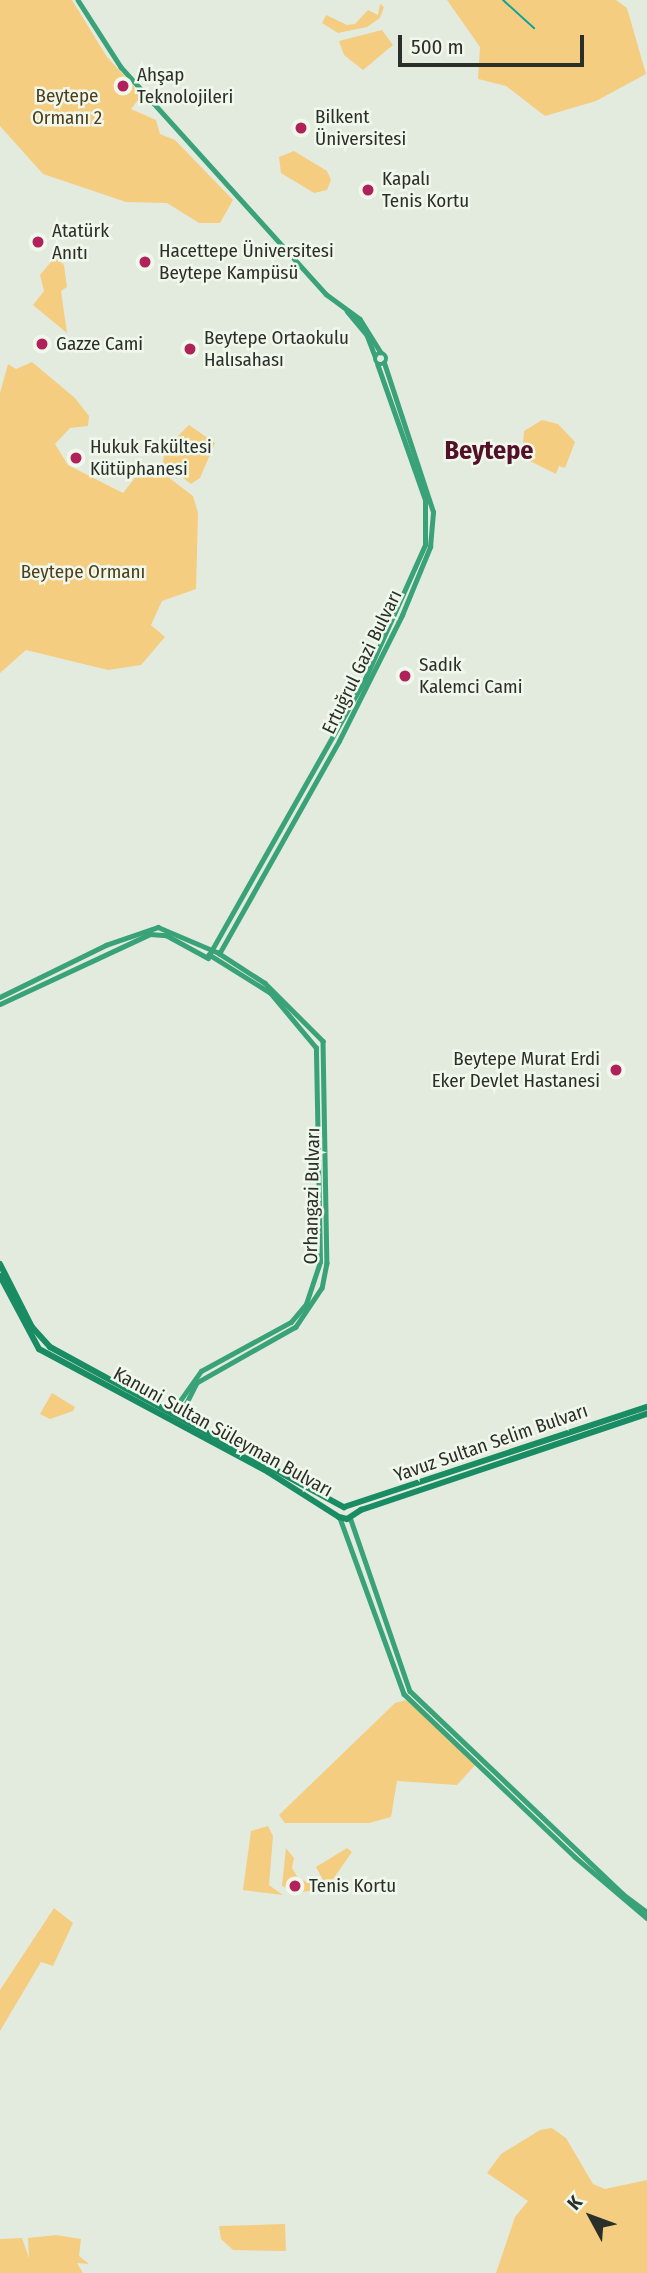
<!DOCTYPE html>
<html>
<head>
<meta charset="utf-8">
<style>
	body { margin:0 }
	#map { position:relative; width:647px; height:2273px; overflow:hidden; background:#e3ebdf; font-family:"Fira Sans Condensed",sans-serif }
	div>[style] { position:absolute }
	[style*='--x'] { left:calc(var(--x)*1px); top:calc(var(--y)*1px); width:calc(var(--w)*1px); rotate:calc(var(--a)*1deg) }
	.green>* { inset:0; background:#f4cd81 }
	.stream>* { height:2px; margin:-1px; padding:0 1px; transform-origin:1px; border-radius:1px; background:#0aa49d }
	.secondary>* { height:4.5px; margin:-2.25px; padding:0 2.25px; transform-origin:2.25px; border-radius:2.25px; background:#39a278 }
	.secondary>.ring { margin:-2.25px; padding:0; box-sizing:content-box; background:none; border:4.5px solid #39a278; border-radius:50% }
	.primary>* { height:6px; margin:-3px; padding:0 3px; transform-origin:3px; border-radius:3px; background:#198c63 }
	.dots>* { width:19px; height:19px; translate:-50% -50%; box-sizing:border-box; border:4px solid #f0f8ec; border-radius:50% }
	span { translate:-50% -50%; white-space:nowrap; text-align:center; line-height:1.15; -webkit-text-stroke:5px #f0f8ec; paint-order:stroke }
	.poi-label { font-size:19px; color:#2b2f2a }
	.left { translate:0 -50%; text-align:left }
	.right { translate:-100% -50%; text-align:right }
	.park-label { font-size:19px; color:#503e1b }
	.street-label { font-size:19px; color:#2b2f2a }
	.district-label { font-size:26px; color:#531029; font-weight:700 }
	.north { position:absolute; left:556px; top:2182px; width:70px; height:70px; -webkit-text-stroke:5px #f0f8ec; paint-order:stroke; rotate:311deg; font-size:19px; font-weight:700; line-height:28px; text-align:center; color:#2b2f2a }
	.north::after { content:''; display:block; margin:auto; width:24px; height:32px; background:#2b2f2a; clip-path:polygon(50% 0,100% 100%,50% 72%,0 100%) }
	.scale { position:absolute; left:398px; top:35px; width:186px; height:32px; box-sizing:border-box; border:4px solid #2b2f2a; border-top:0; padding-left:9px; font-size:21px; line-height:24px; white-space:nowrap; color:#2b2f2a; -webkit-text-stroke:5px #f0f8ec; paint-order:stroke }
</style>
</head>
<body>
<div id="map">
	<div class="green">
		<i style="clip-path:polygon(0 0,72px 0,107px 57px,142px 95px,131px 109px,156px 120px,160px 134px,175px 140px,233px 200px,220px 223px,199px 223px,167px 203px,126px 202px,43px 174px,0 126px)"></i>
		<i style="clip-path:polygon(447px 0,616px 0,627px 8px,646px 74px,596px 101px,545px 116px,506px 86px,478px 79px,480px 47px)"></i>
		<i style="clip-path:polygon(380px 4px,384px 7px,380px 18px,367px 27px,338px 33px,322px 23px,326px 15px,347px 25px,355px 24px,368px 10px,378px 15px)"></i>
		<i style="clip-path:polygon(382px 30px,393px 45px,363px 70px,344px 55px,339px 41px)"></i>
		<i style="clip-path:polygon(294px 151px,327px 171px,331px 180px,327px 190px,314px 193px,281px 173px,279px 157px)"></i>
		<i style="clip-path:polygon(55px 257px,64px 265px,67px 287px,61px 291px,67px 333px,33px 305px,44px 291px,40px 275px)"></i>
		<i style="clip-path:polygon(32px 362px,75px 398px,89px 416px,88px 426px,70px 428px,55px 444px,68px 465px,123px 493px,141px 470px,152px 471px,168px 477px,193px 496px,198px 513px,196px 589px,162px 601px,151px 625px,165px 637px,141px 665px,108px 670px,26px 650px,0 673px,0 393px,8px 364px,16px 369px)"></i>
		<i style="clip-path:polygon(542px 420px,558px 424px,575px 442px,565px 468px,559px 466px,556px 474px,522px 457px,524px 431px)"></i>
		<i style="clip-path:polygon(189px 425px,215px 443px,200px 478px,191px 484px,163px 463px,165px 449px)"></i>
		<i style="clip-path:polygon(52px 1393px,75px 1407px,73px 1411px,50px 1419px,40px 1414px)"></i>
		<i style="clip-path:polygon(406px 1700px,477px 1763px,457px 1785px,397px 1781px,391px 1817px,369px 1823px,285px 1823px,279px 1815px,395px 1703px)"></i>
		<i style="clip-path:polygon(268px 1826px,273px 1836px,269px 1885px,283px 1895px,243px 1890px,251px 1831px)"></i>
		<i style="clip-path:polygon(286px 1848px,294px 1858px,292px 1868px,298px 1878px,314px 1885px,323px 1880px,316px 1867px,347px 1848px,352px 1852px,326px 1889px,301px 1892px,298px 1882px,294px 1891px,282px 1886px)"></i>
		<i style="clip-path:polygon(54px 1908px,73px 1923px,53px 1966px,41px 1962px,0 2031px,0 1990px)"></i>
		<i style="clip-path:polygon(552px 2128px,566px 2138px,593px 2184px,605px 2189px,647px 2180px,647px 2273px,496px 2273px,515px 2217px,528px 2201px,487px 2173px,501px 2154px,540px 2130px)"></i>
		<i style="clip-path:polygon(285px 2224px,286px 2251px,233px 2250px,221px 2239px,219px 2226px)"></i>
		<i style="clip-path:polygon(56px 2235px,81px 2239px,79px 2256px,89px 2264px,77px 2263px,83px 2273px,0 2273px,0 2239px,22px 2238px,29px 2258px,28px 2238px)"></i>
	</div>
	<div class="stream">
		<i style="--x:503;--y:0;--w:42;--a:42.1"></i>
	</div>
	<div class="secondary">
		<i style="--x:78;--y:0;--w:80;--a:57.3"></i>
		<i style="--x:121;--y:67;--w:306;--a:47.9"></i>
		<i style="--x:326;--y:294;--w:42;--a:36.3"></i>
		<i style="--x:360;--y:319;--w:39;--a:58"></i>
		<i style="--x:347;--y:311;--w:31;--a:50"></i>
		<i style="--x:367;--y:335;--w:22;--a:69"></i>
		<i class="ring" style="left:375px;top:353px;width:7.5px;height:7.5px"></i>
		<i style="--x:219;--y:954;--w:244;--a:-60.6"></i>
		<i style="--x:339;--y:741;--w:141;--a:-63.4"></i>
		<i style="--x:402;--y:615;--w:74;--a:-67.6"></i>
		<i style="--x:430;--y:547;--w:35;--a:-85"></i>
		<i style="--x:433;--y:512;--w:157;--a:-108.2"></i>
		<i style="--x:0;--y:997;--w:118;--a:-26.1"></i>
		<i style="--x:106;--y:945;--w:55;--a:-19.1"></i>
		<i style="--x:158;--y:927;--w:64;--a:23"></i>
		<i style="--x:217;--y:952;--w:57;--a:32.9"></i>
		<i style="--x:265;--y:983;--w:82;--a:45"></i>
		<i style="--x:323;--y:1041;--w:222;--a:89"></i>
		<i style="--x:327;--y:1263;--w:25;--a:101"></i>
		<i style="--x:322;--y:1288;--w:47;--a:123.7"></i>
		<i style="--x:296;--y:1327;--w:114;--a:150.5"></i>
		<i style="--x:197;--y:1383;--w:37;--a:117"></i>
		<i style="--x:0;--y:1004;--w:166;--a:-25"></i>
		<i style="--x:150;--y:934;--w:16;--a:4"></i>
		<i style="--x:166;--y:935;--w:48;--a:28.7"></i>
		<i style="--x:172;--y:1412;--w:50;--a:-54.7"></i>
		<i style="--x:201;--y:1371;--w:102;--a:-28.6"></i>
		<i style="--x:291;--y:1322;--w:23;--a:-50"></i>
		<i style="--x:306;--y:1304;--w:44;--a:-71.6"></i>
		<i style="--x:320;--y:1262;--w:214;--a:-91.1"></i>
		<i style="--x:316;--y:1048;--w:72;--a:-129.9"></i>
		<i style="--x:270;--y:993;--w:72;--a:-148.1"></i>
		<i style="--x:209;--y:955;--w:317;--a:-60.5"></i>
		<i style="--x:365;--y:679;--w:147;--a:-65.9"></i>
		<i style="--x:425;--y:545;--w:45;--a:-90"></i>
		<i style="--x:425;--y:500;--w:144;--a:-109.4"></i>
		<i style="--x:350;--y:1517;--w:184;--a:71"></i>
		<i style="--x:410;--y:1691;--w:294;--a:43.6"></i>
		<i style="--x:623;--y:1894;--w:30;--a:37"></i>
		<i style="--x:340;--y:1518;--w:187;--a:70"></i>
		<i style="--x:404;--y:1694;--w:236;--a:43.6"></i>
		<i style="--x:575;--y:1857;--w:94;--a:40.3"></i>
	</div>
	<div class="primary">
		<i style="--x:0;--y:1264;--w:71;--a:63.1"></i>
		<i style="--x:32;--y:1327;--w:27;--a:48"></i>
		<i style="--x:50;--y:1347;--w:335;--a:28.6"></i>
		<i style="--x:0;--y:1276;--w:83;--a:61.9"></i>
		<i style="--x:39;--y:1349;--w:260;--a:28.2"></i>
		<i style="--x:268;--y:1472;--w:84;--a:32.4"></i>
		<i style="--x:344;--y:1507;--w:319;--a:-18.3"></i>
		<i style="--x:339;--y:1517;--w:8;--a:14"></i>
		<i style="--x:347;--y:1519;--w:17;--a:-33"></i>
		<i style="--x:361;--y:1510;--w:302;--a:-18.6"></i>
	</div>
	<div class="dots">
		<i style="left:123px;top:86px;background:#b0225a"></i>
		<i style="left:301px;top:128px;background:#b0225a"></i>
		<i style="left:368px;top:190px;background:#b0225a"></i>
		<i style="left:38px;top:242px;background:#b0225a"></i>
		<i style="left:145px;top:262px;background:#b0225a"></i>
		<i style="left:42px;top:344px;background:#b0225a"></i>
		<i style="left:190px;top:349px;background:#b0225a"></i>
		<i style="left:76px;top:458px;background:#b0225a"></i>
		<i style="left:405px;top:676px;background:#b0225a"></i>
		<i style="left:616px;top:1070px;background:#b0225a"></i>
		<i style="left:295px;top:1886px;background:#b0225a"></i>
	</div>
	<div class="poi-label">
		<span class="left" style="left:137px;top:86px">Ahşap<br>Teknolojileri</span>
		<span class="left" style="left:315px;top:128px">Bilkent<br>Üniversitesi</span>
		<span class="left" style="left:382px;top:190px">Kapalı<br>Tenis Kortu</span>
		<span class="left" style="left:52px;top:242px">Atatürk<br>Anıtı</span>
		<span class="left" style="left:159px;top:262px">Hacettepe Üniversitesi<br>Beytepe Kampüsü</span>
		<span class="left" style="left:204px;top:349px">Beytepe Ortaokulu<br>Halısahası</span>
		<span class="left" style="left:56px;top:344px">Gazze Cami</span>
		<span class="left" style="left:90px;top:458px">Hukuk Fakültesi<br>Kütüphanesi</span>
		<span class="left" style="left:419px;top:676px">Sadık<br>Kalemci Cami</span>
		<span class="right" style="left:600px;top:1070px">Beytepe Murat Erdi<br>Eker Devlet Hastanesi</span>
		<span class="left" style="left:309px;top:1886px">Tenis Kortu</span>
	</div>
	<div class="park-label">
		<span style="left:67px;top:107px">Beytepe<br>Ormanı 2</span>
		<span style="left:83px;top:572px">Beytepe Ormanı</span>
	</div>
	<div class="street-label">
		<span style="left:362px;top:662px;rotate:-64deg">Ertuğrul Gazi Bulvarı</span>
		<span style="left:312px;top:1196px;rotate:-89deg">Orhangazi Bulvarı</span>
		<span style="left:223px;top:1432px;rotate:29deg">Kanuni Sultan Süleyman Bulvarı</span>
		<span style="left:491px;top:1443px;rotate:-19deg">Yavuz Sultan Selim Bulvarı</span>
	</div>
	<div class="district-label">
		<span style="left:489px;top:451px">Beytepe</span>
	</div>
	<div class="north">K</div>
	<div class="scale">500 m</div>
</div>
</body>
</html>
